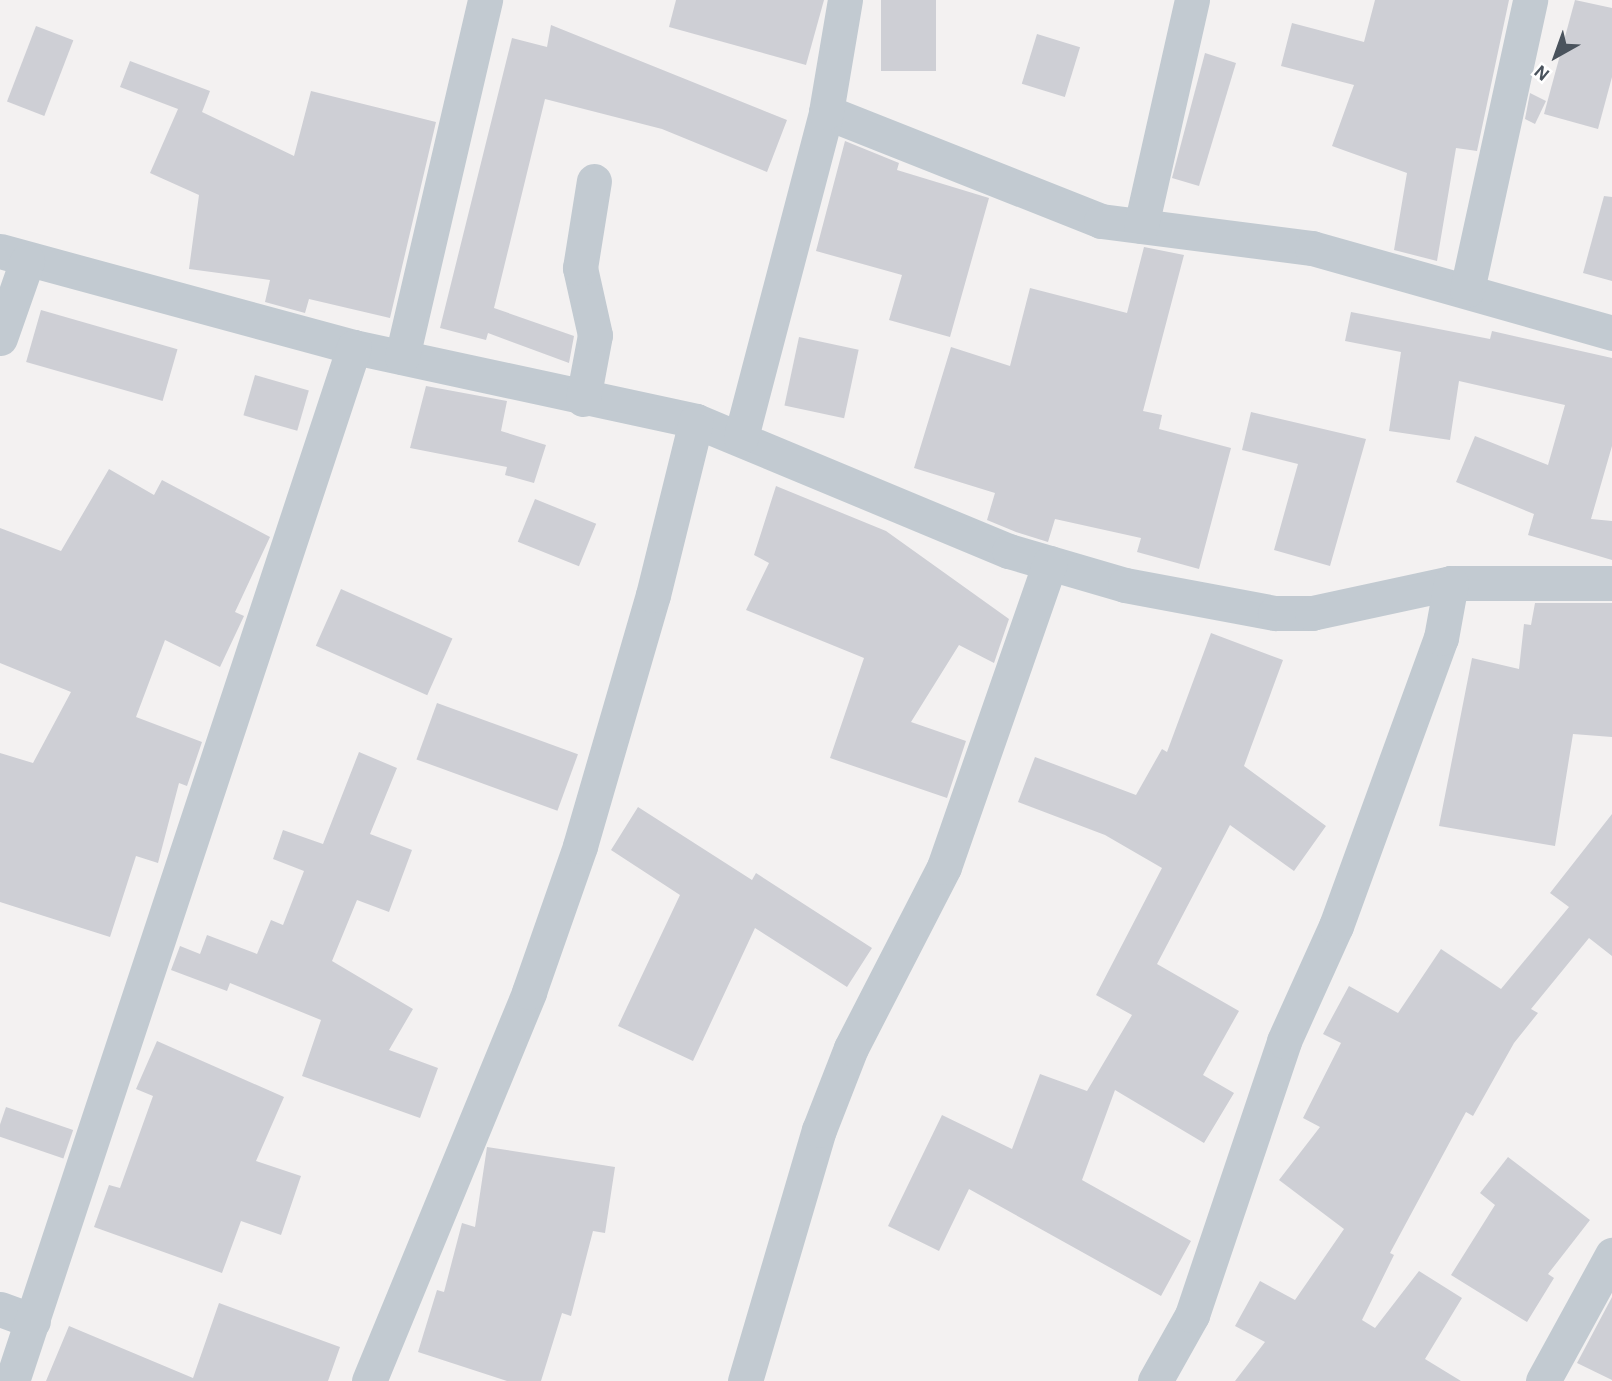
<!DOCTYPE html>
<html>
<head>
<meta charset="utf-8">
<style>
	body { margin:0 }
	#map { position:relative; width:1612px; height:1381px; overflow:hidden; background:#f3f1f1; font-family:"Alegreya Sans",sans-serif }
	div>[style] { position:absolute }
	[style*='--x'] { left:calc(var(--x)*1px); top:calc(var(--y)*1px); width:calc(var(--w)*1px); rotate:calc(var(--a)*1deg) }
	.building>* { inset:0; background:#cecfd5; transform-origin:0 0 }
	.minor>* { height:35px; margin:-17.5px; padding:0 17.5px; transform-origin:17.5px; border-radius:17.5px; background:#c2cad1 }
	span { translate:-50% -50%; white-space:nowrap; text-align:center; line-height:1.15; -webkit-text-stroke:5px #fff; paint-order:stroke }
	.north { position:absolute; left:1521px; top:21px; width:70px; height:70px; -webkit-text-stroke:5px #fff; paint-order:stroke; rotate:220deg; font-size:19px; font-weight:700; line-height:28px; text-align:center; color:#4a535d }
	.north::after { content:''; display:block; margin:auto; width:24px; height:32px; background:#4a535d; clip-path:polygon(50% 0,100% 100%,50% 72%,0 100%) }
</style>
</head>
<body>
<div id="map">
	<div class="building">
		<i style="clip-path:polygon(676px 0,824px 0,806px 65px,669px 27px)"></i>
		<i style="left:881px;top:0;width:55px;height:71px"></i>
		<i style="clip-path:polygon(1375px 0,1509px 0,1477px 151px,1456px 148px,1437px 261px,1394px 250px,1407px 173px,1332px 146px,1354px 85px,1281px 66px,1292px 23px,1364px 42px)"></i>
		<i style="clip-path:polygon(1575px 0,1612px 8px,1612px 77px,1598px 129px,1544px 114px)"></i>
		<i style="clip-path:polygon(551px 25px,787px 120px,767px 172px,662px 129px,545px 99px,494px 308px,574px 336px,569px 363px,488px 333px,486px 340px,440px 328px,512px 38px,547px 47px)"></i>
		<i style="left:36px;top:26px;width:40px;height:81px;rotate:21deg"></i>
		<i style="left:1037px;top:34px;width:45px;height:52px;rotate:17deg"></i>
		<i style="clip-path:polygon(1205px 53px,1236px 63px,1199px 186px,1172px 178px)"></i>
		<i style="clip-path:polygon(130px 61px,210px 91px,202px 112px,294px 156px,311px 91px,436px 122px,390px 318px,309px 299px,305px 313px,265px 302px,270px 280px,189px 269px,199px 195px,150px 173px,178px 109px,120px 87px)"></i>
		<i style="clip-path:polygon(1530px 93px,1546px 101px,1535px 124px,1525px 119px)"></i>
		<i style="clip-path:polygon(845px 141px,899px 163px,897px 170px,989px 198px,950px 337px,889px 320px,902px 275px,816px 251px)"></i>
		<i style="clip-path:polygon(1604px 196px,1612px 197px,1612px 281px,1583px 273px)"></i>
		<i style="clip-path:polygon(1144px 247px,1184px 255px,1143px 411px,1162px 415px,1159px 429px,1231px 448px,1199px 569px,1137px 552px,1141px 538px,1055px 519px,1048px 542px,1016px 532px,987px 520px,995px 493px,914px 468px,951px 347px,1010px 366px,1030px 288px,1127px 313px)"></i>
		<i style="left:41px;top:310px;width:142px;height:54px;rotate:16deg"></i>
		<i style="clip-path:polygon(1351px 312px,1490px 339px,1492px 331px,1612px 358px,1612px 446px,1591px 519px,1612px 521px,1612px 560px,1528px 535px,1534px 514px,1456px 482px,1475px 436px,1548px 465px,1565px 405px,1459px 381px,1450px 440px,1389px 431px,1401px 352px,1345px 341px)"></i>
		<i style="left:799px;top:337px;width:61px;height:70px;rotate:12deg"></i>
		<i style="left:255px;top:375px;width:56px;height:42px;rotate:16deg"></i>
		<i style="clip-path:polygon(426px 386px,507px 401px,501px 431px,546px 445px,534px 483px,505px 475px,507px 467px,410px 448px)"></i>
		<i style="clip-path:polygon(1251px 412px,1366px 439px,1330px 566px,1274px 550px,1298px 464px,1242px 450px)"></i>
		<i style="clip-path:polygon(109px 469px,154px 495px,162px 480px,270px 537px,235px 612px,244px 616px,220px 667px,165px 640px,136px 717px,202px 742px,187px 786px,179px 783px,158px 863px,136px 856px,110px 937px,0 902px,0 753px,33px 763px,71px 692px,0 663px,0 528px,61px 551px)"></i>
		<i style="clip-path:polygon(776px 486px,886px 531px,1009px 619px,994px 663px,959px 645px,911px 722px,966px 741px,947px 798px,830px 758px,864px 658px,746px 610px,769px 563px,754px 555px)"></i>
		<i style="left:535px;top:499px;width:66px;height:46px;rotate:22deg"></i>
		<i style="left:341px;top:589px;width:122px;height:62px;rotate:24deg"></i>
		<i style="clip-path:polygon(1535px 603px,1612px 603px,1612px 737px,1573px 734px,1555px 846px,1439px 826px,1472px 658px,1519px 669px,1524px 624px,1531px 625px)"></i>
		<i style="clip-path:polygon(1211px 633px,1283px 660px,1244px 766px,1326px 826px,1294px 871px,1230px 825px,1157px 964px,1239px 1011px,1203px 1075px,1234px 1093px,1204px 1143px,1115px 1090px,1082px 1180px,1191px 1241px,1161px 1296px,969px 1189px,939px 1251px,888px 1226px,942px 1115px,1012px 1149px,1040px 1074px,1087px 1091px,1132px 1015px,1096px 995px,1162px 868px,1105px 835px,1018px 802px,1035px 757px,1136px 795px,1162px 749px,1167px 752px)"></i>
		<i style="left:437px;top:703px;width:150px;height:60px;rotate:20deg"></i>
		<i style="clip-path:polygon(359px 752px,397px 768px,370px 834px,412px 850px,389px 912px,357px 900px,332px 961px,413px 1009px,389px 1050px,438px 1068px,420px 1118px,302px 1076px,321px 1020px,230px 983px,227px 991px,171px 970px,180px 946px,200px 954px,207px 935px,257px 954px,271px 920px,283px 925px,304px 871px,273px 859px,283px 830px,323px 844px)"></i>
		<i style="clip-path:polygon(638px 807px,752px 880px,756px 873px,872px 948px,847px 987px,755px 928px,693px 1061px,618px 1026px,680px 895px,611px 850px)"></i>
		<i style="clip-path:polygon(1612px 814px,1612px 956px,1589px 938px,1531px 1009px,1538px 1013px,1514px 1043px,1473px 1116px,1466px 1112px,1390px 1253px,1394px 1255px,1362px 1320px,1375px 1328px,1419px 1271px,1462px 1298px,1425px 1359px,1461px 1381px,1235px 1381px,1265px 1342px,1235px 1326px,1260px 1281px,1295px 1300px,1344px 1229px,1279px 1180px,1320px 1127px,1303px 1118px,1341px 1043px,1323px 1034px,1349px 986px,1398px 1013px,1441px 949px,1501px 989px,1569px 907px,1550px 893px)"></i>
		<i style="clip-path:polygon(157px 1041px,284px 1097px,256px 1161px,301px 1176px,281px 1235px,241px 1221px,222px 1273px,94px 1227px,109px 1185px,120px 1188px,153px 1096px,136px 1089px)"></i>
		<i style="left:6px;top:1107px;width:71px;height:30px;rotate:19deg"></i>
		<i style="clip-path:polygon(487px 1147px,615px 1167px,605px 1233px,593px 1231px,571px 1316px,562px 1313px,541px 1381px,507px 1381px,418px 1352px,437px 1290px,444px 1292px,462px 1223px,475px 1227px)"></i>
		<i style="clip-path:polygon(1508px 1157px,1590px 1220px,1548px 1274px,1554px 1278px,1527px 1322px,1451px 1275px,1495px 1205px,1480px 1193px)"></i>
		<i style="clip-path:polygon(1612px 1297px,1612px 1380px,1577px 1363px)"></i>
		<i style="clip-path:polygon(219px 1303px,340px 1347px,328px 1381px,46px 1381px,69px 1326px,193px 1378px)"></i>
	</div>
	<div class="minor">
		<i style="--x:826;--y:112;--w:296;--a:21.6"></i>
		<i style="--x:1101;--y:221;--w:213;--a:7.3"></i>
		<i style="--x:1312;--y:248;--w:312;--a:15.8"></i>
		<i style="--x:1141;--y:226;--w:232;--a:-77.3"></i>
		<i style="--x:0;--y:251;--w:367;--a:15.2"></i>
		<i style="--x:354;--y:347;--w:350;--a:12.2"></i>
		<i style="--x:696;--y:421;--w:339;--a:22.6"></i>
		<i style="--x:1009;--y:551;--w:121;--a:16.3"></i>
		<i style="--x:1125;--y:585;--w:153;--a:10.6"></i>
		<i style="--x:1275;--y:613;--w:37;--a:0"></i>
		<i style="--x:1312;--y:613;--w:142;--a:-12.2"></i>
		<i style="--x:1451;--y:583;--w:161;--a:0"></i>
		<i style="--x:1467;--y:290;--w:297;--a:-77.7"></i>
		<i style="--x:0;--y:338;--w:82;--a:-70.7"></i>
		<i style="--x:402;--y:357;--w:367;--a:-76.9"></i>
		<i style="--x:583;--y:399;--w:65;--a:-79.4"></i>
		<i style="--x:595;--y:335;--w:69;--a:-102.6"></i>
		<i style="--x:580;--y:268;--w:88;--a:-80.9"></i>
		<i style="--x:741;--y:437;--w:336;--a:-75.3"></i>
		<i style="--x:826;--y:112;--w:114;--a:-80.4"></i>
		<i style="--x:0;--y:1309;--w:35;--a:20"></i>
		<i style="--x:12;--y:1381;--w:1089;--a:-71.7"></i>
		<i style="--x:369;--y:1381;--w:421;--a:-67.6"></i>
		<i style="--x:529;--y:992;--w:155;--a:-70.7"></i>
		<i style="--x:580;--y:846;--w:261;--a:-73.8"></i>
		<i style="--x:653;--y:595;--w:179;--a:-76.1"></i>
		<i style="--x:745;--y:1381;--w:262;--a:-73.6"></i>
		<i style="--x:819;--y:1130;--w:88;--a:-68.7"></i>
		<i style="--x:851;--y:1048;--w:203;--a:-62.8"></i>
		<i style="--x:944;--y:867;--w:322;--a:-70.8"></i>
		<i style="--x:1155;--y:1381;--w:76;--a:-60.7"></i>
		<i style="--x:1192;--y:1315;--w:289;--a:-71.4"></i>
		<i style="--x:1284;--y:1041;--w:126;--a:-65.7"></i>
		<i style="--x:1336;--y:926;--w:307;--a:-70"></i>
		<i style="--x:1441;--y:638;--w:56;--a:-79.7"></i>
		<i style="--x:1543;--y:1381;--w:144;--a:-61.3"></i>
	</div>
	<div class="north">N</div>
</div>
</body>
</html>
